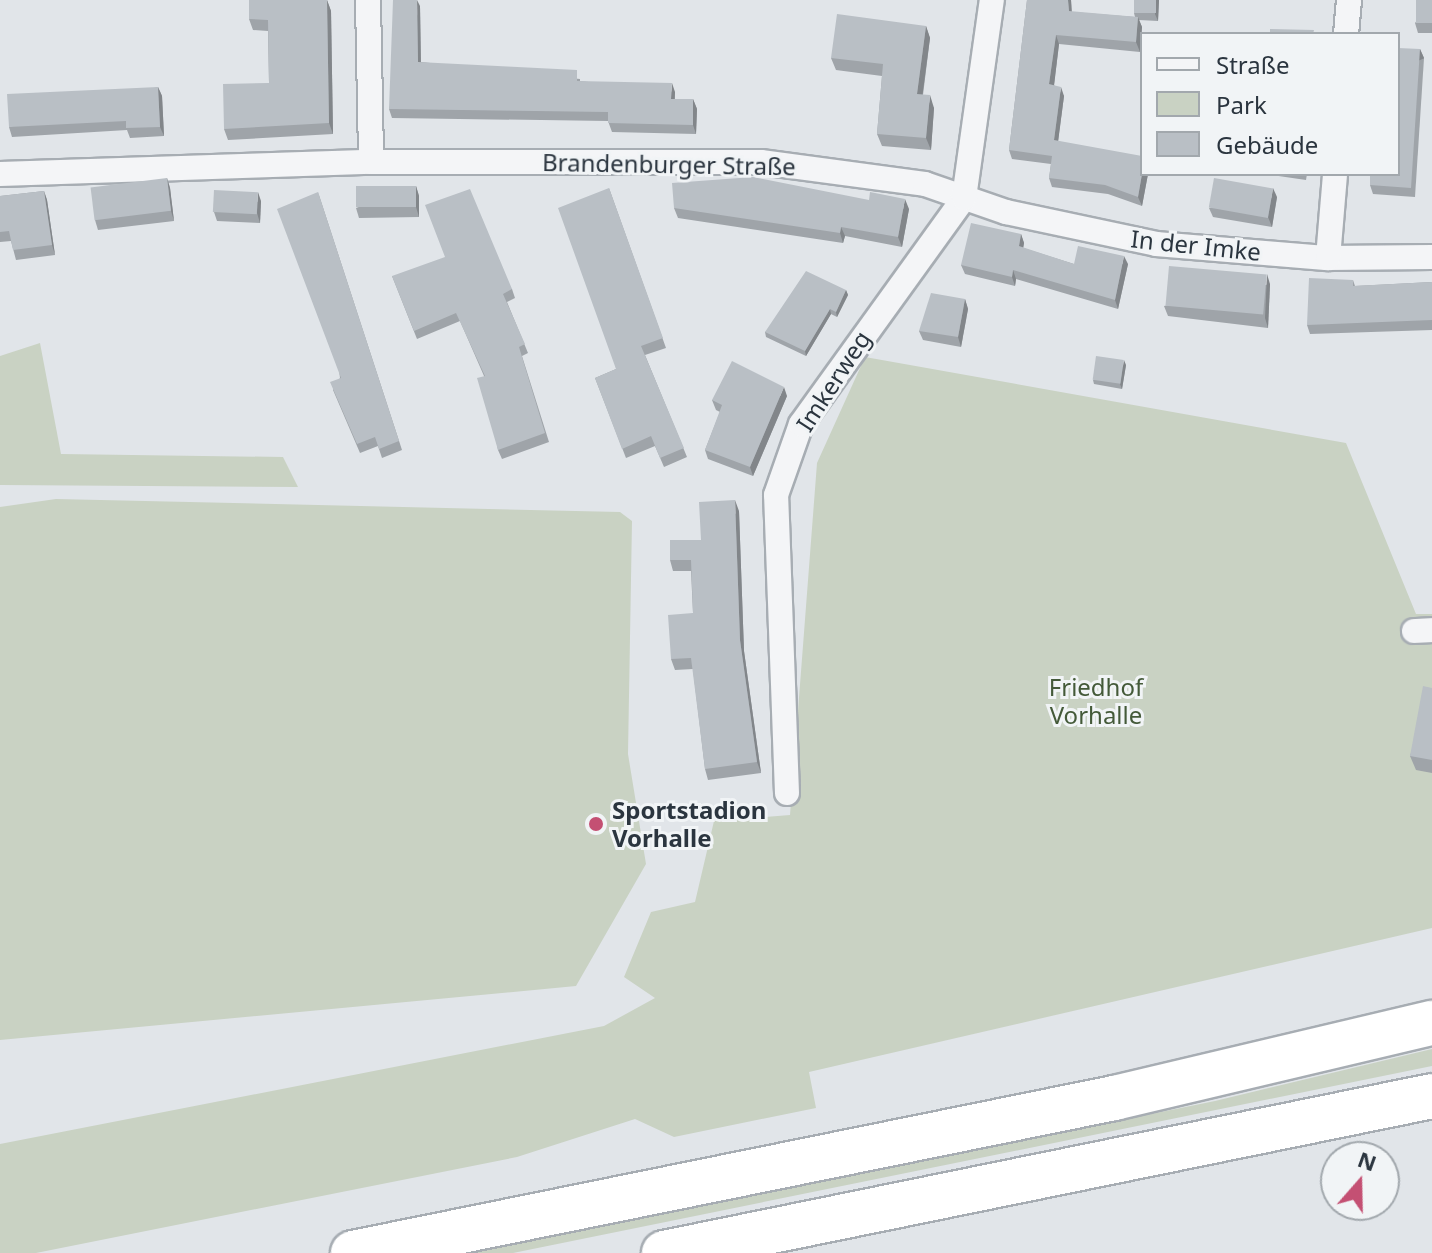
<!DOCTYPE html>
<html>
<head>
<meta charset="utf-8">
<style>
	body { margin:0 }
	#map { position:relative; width:1432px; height:1253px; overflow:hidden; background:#e1e5e9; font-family:"Noto Sans",sans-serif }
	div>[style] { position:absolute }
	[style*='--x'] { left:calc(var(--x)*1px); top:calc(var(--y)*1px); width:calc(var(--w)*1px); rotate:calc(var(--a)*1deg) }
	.green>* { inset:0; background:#c9d2c3 }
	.roads { filter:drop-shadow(2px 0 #a7adb3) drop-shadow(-2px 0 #a7adb3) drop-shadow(0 2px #a7adb3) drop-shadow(0 -2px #a7adb3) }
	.minor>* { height:24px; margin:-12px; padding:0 12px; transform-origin:12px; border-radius:12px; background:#f4f5f7 }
	.motorway>* { height:44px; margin:-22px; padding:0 22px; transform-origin:22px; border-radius:22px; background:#fff }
	.wall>* { inset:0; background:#9fa4a9 }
	.shaded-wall>* { inset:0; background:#82868a; transform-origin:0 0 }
	.building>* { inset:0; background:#b9bfc5; transform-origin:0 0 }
	.dots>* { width:22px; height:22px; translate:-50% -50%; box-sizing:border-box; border:4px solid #f1f4f6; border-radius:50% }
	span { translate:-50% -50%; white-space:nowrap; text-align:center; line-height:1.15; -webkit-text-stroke:6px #f1f4f6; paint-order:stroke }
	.street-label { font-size:24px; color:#2b353f }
	.park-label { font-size:24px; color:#445a39 }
	.poi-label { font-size:24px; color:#2b353f; font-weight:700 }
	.left { translate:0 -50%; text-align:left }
	.legend { position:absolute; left:1140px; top:32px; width:260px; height:144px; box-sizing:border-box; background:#f1f4f6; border:2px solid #a2a8ad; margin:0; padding:10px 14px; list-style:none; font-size:24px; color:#2b353f }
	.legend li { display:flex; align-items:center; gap:16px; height:40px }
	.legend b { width:40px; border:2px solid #a2a8ad }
	.north { position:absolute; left:1320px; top:1141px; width:80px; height:80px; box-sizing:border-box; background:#f1f4f6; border:2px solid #a2a8ad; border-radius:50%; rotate:20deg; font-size:22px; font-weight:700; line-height:32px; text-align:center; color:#2b353f }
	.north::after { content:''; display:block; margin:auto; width:28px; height:36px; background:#c45073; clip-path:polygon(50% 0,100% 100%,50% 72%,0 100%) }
</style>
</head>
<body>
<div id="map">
	<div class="green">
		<i style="clip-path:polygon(40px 343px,61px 454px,283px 457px,298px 487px,0 485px,0 356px)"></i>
		<i style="clip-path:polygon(865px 357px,1346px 443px,1416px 614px,1432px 614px,1432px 928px,809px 1072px,816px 1108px,674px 1137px,635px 1119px,517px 1157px,36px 1253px,0 1253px,0 1144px,604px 1026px,655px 998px,624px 977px,651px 912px,695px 902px,714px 821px,790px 815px,817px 463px)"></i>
		<i style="clip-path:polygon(56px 499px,620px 512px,632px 521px,628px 754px,646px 864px,576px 986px,0 1040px,0 507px)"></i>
		<i style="clip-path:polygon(1432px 1049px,1432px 1066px,513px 1253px,466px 1253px,1215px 1101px)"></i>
	</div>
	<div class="roads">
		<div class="minor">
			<i style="--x:368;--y:0;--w:162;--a:88.9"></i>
			<i style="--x:1346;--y:34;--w:34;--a:-85"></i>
			<i style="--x:0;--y:174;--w:371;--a:-1.9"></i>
			<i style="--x:371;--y:162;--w:390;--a:0"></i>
			<i style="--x:761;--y:162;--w:165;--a:7.6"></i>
			<i style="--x:925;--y:184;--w:86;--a:19.1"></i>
			<i style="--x:1006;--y:212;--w:153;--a:12"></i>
			<i style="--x:1156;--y:244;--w:173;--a:4.7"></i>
			<i style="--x:1328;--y:258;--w:104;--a:-0.6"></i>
			<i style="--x:1328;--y:258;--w:84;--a:-85.2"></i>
			<i style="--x:1414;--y:631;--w:18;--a:-3"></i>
			<i style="--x:787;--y:793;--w:298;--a:-92.1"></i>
			<i style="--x:776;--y:495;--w:75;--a:-70.6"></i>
			<i style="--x:801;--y:424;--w:279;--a:-54.2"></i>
			<i style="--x:964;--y:198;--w:200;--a:-82"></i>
		</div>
		<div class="motorway">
			<i style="--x:353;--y:1253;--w:777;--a:-11.51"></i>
			<i style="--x:1114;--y:1098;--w:327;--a:-13.3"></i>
			<i style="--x:664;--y:1253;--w:784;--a:-11.55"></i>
		</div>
	</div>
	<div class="wall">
		<i style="clip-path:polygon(327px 0,331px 11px,333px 134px,228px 140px,224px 129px,269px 83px,268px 31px,253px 30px,249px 19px,279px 1px)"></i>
		<i style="clip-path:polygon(1027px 0,1071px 0,1072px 12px,1135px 17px,1134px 13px,1159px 0,1158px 21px,1139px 20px,1142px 27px,1140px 52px,1059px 44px,1054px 85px,1064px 96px,1058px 141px,1142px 174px,1148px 174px,1142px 206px,1108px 194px,1052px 187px,1049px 178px,1051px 164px,1012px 159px,1009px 150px)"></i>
		<i style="clip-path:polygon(1432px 0,1432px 33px,1418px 33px,1415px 23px)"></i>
		<i style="clip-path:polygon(420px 6px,421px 62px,580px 79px,580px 81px,675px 92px,675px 99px,693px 99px,697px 109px,696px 134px,612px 132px,608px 121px,392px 118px,389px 109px)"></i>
		<i style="clip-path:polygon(926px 26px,930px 38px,923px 95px,934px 108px,931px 150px,882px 146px,877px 134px,882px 76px,836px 70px,831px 58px)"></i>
		<i style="clip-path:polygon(1420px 49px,1424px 58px,1415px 197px,1373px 194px,1370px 185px)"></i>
		<i style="clip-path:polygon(158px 87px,162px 96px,164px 136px,130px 138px,127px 130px,12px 137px,9px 127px)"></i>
		<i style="clip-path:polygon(1265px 174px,1307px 174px,1306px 180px)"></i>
		<i style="clip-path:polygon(167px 178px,170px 188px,174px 221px,98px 230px,95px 220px)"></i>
		<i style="clip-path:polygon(416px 186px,419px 196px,419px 217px,359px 218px,356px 208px)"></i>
		<i style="clip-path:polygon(609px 188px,666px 348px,645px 355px,687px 457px,664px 467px,655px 446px,626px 458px,595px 378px,616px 369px)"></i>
		<i style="clip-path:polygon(44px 191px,47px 200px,55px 255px,16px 260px,11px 241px,0 242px,0 196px)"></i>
		<i style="clip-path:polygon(318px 192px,402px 450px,382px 458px,378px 446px,360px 453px,333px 390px,340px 378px)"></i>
		<i style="clip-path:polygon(1277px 197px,1272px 227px,1213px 217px,1209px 208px)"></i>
		<i style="clip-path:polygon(261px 201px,260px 223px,217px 221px,214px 212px)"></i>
		<i style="clip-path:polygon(674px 208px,909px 209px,902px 247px,845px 236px,843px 243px,678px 218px)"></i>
		<i style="clip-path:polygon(1021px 234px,1024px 243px,1023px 248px,1074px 264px,1128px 264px,1118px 309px,1016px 279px,1015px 286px,965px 274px,961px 265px)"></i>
		<i style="clip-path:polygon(392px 276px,512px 289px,515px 298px,507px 302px,528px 353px,522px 356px,549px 442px,502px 459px,498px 450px,484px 376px,460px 321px,417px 339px)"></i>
		<i style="clip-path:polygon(1353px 280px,1355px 286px,1432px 282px,1432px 330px,1310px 334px,1307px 325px)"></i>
		<i style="clip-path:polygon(1270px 284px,1268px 328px,1168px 316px,1164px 306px)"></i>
		<i style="clip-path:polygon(846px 290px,848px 295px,837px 317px,831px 314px,806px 356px,766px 337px,765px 332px)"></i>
		<i style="clip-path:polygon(965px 299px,968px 309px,961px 347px,923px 340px,919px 331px)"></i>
		<i style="clip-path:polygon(1126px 365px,1122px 389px,1094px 384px,1093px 380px)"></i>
		<i style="clip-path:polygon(787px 396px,753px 476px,708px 459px,705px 450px,720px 412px,716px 410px,712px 400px)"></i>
		<i style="clip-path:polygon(739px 511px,744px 651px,761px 773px,708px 780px,705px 769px,693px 669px,675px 670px,671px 659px,693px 613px,691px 571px,673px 571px,670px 560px,701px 540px)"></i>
		<i style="clip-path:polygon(1432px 688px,1432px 773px,1416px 770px,1410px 756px)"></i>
	</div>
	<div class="shaded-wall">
		<i style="clip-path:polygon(327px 0,331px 11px,333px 134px,329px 123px)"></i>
		<i style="clip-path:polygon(417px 0,420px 6px,421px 72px,418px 62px)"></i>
		<i style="clip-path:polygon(1068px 0,1071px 0,1072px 21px,1069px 11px)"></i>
		<i style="clip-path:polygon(1156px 0,1159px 0,1158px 21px,1155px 14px)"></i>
		<i style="clip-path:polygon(1138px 17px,1142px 27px,1140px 52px,1136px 42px)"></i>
		<i style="clip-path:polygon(926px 26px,930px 38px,921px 106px,917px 94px)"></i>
		<i style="clip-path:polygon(1056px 35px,1059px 44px,1053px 94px,1049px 84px)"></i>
		<i style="left:1420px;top:49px;width:10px;height:139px;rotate:66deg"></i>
		<i style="clip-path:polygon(672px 83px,675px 92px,674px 108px,671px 99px)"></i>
		<i style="clip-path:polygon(158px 87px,162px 96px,164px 136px,160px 127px)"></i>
		<i style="clip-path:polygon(1061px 87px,1064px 96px,1057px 150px,1054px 140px)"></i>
		<i style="clip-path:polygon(930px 95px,934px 108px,931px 150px,926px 138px)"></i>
		<i style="clip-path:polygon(693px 99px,697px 109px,696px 134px,693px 125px)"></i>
		<i style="clip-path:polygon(1142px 174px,1148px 174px,1142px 206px,1138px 197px)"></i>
		<i style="clip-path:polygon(167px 178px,170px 188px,174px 221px,171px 211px)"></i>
		<i style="clip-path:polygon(416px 186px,419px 196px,419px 217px,416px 207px)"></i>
		<i style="clip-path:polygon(1273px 188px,1277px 197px,1272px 227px,1268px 217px)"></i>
		<i style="clip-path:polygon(44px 191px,47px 200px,55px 255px,52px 245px)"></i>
		<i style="clip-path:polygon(258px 192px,261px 201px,260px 223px,257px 213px)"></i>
		<i style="clip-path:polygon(905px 199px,909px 209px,902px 247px,898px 237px)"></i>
		<i style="clip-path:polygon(841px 227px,845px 236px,843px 243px,840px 233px)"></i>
		<i style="clip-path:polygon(1021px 234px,1024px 243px,1022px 255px,1019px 246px)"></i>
		<i style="clip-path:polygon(1124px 256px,1128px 264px,1118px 309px,1115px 300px)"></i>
		<i style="clip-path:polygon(1013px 270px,1016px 279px,1015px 286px,1012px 277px)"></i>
		<i style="clip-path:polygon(1267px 274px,1270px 284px,1268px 328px,1265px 318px)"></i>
		<i style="clip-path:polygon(846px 290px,848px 295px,837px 317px,836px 312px)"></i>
		<i style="clip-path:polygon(965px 299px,968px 309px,961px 347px,958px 337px)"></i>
		<i style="clip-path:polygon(830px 309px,831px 314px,806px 356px,805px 351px)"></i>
		<i style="clip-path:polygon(1124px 360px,1126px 365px,1122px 389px,1120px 384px)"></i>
		<i style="clip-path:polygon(784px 387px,787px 396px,753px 476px,750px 467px)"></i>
		<i style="clip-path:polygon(735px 500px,739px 511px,744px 651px,761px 773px,757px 762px,740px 640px)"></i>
	</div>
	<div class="building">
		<i style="clip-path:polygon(249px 0,327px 0,329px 123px,224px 129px,223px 84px,269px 83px,268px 20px,249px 19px)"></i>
		<i style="clip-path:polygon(393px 0,417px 0,418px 62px,577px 70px,577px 81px,672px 83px,671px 99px,693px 99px,693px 125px,608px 123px,608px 112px,389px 109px)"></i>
		<i style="clip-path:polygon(1027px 0,1068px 0,1069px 11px,1138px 17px,1136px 42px,1056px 35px,1049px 84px,1061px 87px,1054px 140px,1142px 156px,1142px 174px,1138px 197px,1105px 185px,1049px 178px,1052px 156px,1009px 150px)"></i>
		<i style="left:1134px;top:0;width:22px;height:13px"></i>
		<i style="left:1416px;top:0;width:16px;height:23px"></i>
		<i style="clip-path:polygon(837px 14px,926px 26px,917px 94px,930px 95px,926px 138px,877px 134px,883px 64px,831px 58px)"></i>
		<i style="clip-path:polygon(1270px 29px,1314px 30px,1313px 34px,1270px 34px)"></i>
		<i style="clip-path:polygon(1398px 48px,1420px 49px,1411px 188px,1370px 185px,1370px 174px,1398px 174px)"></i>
		<i style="clip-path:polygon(158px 87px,160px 127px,126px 128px,126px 121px,9px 127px,7px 94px)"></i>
		<i style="clip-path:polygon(753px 177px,869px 200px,870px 192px,905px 199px,898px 237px,841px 227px,840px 233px,674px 208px,672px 183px)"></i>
		<i style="left:167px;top:178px;width:33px;height:77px;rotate:83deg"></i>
		<i style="left:1214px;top:178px;width:60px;height:30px;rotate:10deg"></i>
		<i style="left:416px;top:186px;width:21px;height:60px;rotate:90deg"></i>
		<i style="clip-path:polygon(609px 188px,663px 338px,641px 346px,684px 448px,660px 458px,651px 436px,622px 449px,595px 378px,616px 369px,558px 208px)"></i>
		<i style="clip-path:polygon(470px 189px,512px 289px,503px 294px,525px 344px,519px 347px,545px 433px,498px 450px,477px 378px,485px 376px,456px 313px,414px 331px,392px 276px,445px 257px,425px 205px)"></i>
		<i style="left:214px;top:190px;width:44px;height:22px;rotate:3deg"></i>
		<i style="clip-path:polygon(44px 191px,52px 245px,13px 250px,9px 231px,0 232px,0 196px)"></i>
		<i style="clip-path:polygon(318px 192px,399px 441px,379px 449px,375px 437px,357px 444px,330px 382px,341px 378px,277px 209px)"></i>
		<i style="clip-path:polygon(971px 223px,1021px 234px,1019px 246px,1074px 264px,1078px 246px,1124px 256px,1115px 300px,1013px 270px,1012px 277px,961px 265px)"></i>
		<i style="left:1169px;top:266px;width:98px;height:40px;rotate:5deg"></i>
		<i style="clip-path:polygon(806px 271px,846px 290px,836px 312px,830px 309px,805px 351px,765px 332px)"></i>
		<i style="clip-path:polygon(1309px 278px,1353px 280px,1353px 286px,1432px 282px,1432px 320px,1307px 325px)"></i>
		<i style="clip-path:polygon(931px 293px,965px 299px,958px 337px,919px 331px)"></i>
		<i style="left:1096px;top:356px;width:28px;height:24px;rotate:8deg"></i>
		<i style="clip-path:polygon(732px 361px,784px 387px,750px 467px,705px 450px,722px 405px,712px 400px)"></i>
		<i style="clip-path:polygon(735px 500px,740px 640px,757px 762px,705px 769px,691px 658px,671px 659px,668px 615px,693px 613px,691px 560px,670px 560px,670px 540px,701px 540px,699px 502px)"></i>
		<i style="clip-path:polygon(1423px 686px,1432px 688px,1432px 760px,1410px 756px)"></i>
	</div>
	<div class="dots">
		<i style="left:596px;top:824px;background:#c45073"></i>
	</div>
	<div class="street-label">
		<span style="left:669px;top:164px;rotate:1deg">Brandenburger Straße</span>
		<span style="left:1196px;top:245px;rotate:6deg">In der Imke</span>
		<span style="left:833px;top:381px;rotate:-57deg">Imkerweg</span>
	</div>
	<div class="park-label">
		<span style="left:1096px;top:701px">Friedhof<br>Vorhalle</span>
	</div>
	<div class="poi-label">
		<span class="left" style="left:612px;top:824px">Sportstadion<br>Vorhalle</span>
	</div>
	<ul class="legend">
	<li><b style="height:10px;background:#f4f5f7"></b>Straße</li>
	<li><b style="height:22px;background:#c9d2c3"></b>Park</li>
	<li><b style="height:22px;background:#b9bfc5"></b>Gebäude</li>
	</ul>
	<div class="north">N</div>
</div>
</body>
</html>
